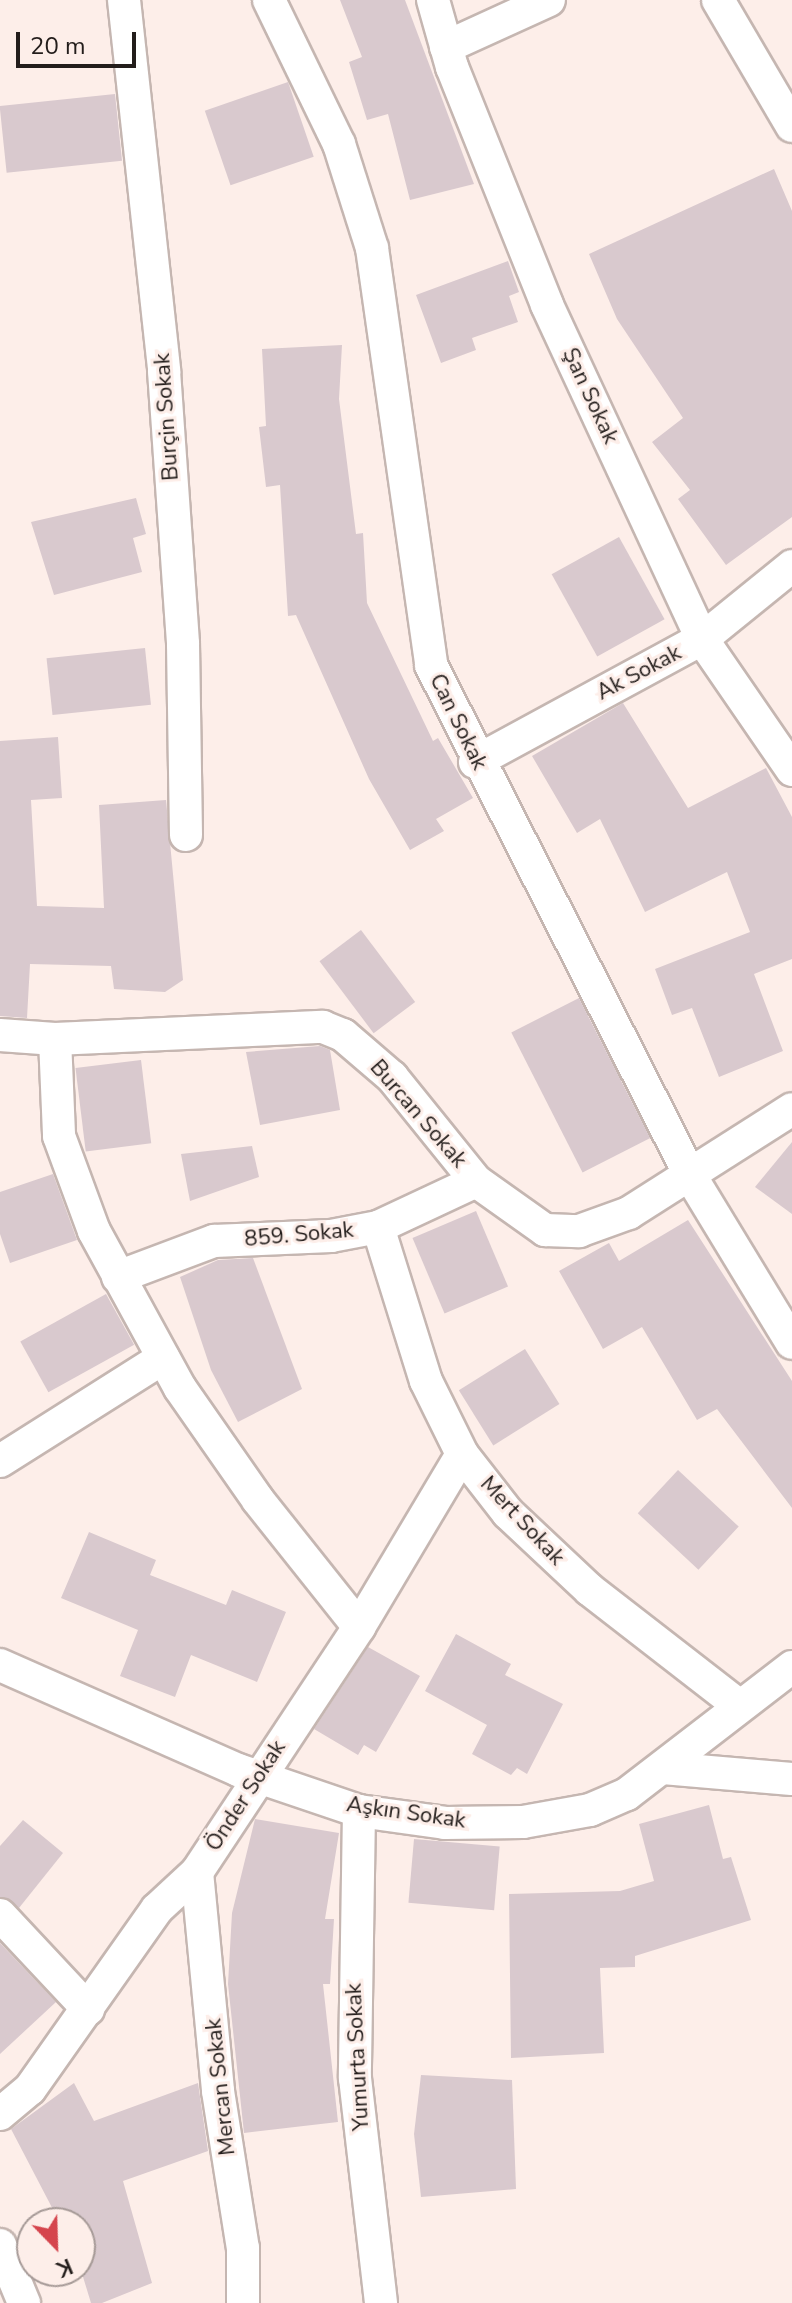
<!DOCTYPE html>
<html>
<head>
<meta charset="utf-8">
<style>
	body { margin:0 }
	#map { position:relative; width:792px; height:2303px; overflow:hidden; background:#fdeee9; font-family:"Nunito Sans",sans-serif }
	div>[style] { position:absolute }
	[style*='--x'] { left:calc(var(--x)*1px); top:calc(var(--y)*1px); width:calc(var(--w)*1px); rotate:calc(var(--a)*1deg) }
	.building>* { inset:0; background:#d9c9ce; transform-origin:0 0 }
	.roads { filter:drop-shadow(2px 0 #c5b6b1) drop-shadow(-2px 0 #c5b6b1) drop-shadow(0 2px #c5b6b1) drop-shadow(0 -2px #c5b6b1) }
	.minor>* { height:32px; margin:-16px; padding:0 16px; transform-origin:16px; border-radius:16px; background:#fff }
	span { translate:-50% -50%; white-space:nowrap; text-align:center; line-height:1.15; -webkit-text-stroke:6px #fdeee9; paint-order:stroke }
	.street-label { font-size:22px; color:#231d1b }
	.north { position:absolute; left:16px; top:2207px; width:80px; height:80px; box-sizing:border-box; background:#fdeee9; border:2px solid #a69a97; border-radius:50%; rotate:157deg; font-size:22px; font-weight:700; line-height:32px; text-align:center; color:#231d1b }
	.north::after { content:''; display:block; margin:auto; width:28px; height:36px; background:#d5454d; clip-path:polygon(50% 0,100% 100%,50% 72%,0 100%) }
	.scale { position:absolute; left:16px; top:32px; width:120px; height:36px; box-sizing:border-box; border:4px solid #231d1b; border-top:0; padding-left:10px; font-size:24px; line-height:28px; white-space:nowrap; color:#231d1b; -webkit-text-stroke:6px #fdeee9; paint-order:stroke }
</style>
</head>
<body>
<div id="map">
	<div class="building">
		<i style="clip-path:polygon(340px 0,405px 0,474px 184px,410px 200px,388px 114px,367px 120px,349px 62px,362px 57px)"></i>
		<i style="left:288px;top:82px;width:79px;height:88px;rotate:71deg"></i>
		<i style="left:115px;top:94px;width:67px;height:116px;rotate:84deg"></i>
		<i style="clip-path:polygon(774px 169px,792px 211px,792px 517px,726px 565px,678px 499px,690px 490px,652px 442px,683px 418px,617px 319px,589px 254px)"></i>
		<i style="clip-path:polygon(508px 261px,519px 292px,509px 296px,518px 322px,472px 338px,476px 350px,441px 363px,416px 295px)"></i>
		<i style="clip-path:polygon(342px 345px,339px 399px,356px 534px,363px 533px,367px 603px,433px 741px,438px 738px,473px 798px,436px 819px,444px 831px,410px 850px,369px 779px,296px 615px,288px 616px,280px 485px,266px 487px,259px 427px,266px 426px,262px 349px)"></i>
		<i style="clip-path:polygon(136px 498px,146px 534px,133px 538px,142px 572px,54px 595px,31px 522px)"></i>
		<i style="left:619px;top:537px;width:94px;height:77px;rotate:61deg"></i>
		<i style="left:145px;top:648px;width:57px;height:99px;rotate:84deg"></i>
		<i style="clip-path:polygon(623px 703px,688px 808px,766px 768px,792px 817px,792px 959px,754px 974px,783px 1051px,719px 1077px,692px 1008px,672px 1015px,655px 969px,750px 932px,727px 872px,645px 912px,600px 819px,577px 833px,532px 756px)"></i>
		<i style="clip-path:polygon(58px 737px,62px 798px,31px 800px,37px 906px,104px 908px,99px 805px,166px 800px,183px 980px,165px 992px,114px 989px,111px 966px,30px 964px,27px 1018px,0 1016px,0 741px)"></i>
		<i style="left:361px;top:930px;width:90px;height:52px;rotate:53deg"></i>
		<i style="left:579px;top:998px;width:157px;height:76px;rotate:63deg"></i>
		<i style="clip-path:polygon(320px 1046px,330px 1050px,340px 1110px,260px 1125px,246px 1052px)"></i>
		<i style="left:141px;top:1060px;width:84px;height:66px;rotate:83deg"></i>
		<i style="clip-path:polygon(792px 1142px,792px 1214px,755px 1187px)"></i>
		<i style="clip-path:polygon(252px 1146px,259px 1177px,190px 1201px,181px 1154px)"></i>
		<i style="clip-path:polygon(53px 1174px,77px 1240px,10px 1263px,0 1234px,0 1192px)"></i>
		<i style="left:476px;top:1211px;width:82px;height:69px;rotate:67deg"></i>
		<i style="clip-path:polygon(688px 1220px,792px 1381px,792px 1508px,717px 1409px,697px 1420px,642px 1327px,603px 1349px,559px 1271px,609px 1243px,619px 1261px)"></i>
		<i style="clip-path:polygon(253px 1258px,302px 1389px,238px 1422px,211px 1370px,180px 1277px,218px 1260px)"></i>
		<i style="left:106px;top:1294px;width:58px;height:98px;rotate:61deg"></i>
		<i style="left:525px;top:1349px;width:65px;height:78px;rotate:58deg"></i>
		<i style="left:678px;top:1470px;width:83px;height:59px;rotate:43deg"></i>
		<i style="clip-path:polygon(89px 1532px,156px 1560px,150px 1575px,226px 1605px,232px 1590px,286px 1612px,257px 1682px,191px 1655px,175px 1697px,120px 1676px,138px 1630px,61px 1598px)"></i>
		<i style="clip-path:polygon(456px 1634px,511px 1664px,505px 1675px,563px 1704px,527px 1774px,517px 1768px,511px 1775px,472px 1754px,487px 1725px,425px 1691px)"></i>
		<i style="clip-path:polygon(368px 1647px,420px 1676px,376px 1752px,364px 1745px,358px 1755px,314px 1729px)"></i>
		<i style="clip-path:polygon(709px 1805px,723px 1859px,731px 1857px,751px 1920px,635px 1956px,635px 1967px,600px 1968px,604px 2053px,511px 2058px,509px 1894px,620px 1891px,654px 1881px,639px 1824px)"></i>
		<i style="clip-path:polygon(255px 1819px,339px 1833px,325px 1919px,334px 1919px,330px 1984px,323px 1984px,338px 2122px,244px 2133px,228px 1984px,232px 1913px)"></i>
		<i style="clip-path:polygon(23px 1820px,63px 1853px,19px 1908px,0 1897px,0 1846px)"></i>
		<i style="left:414px;top:1839px;width:86px;height:64px;rotate:5deg"></i>
		<i style="clip-path:polygon(0 1943px,56px 2002px,0 2054px)"></i>
		<i style="clip-path:polygon(421px 2075px,512px 2080px,516px 2189px,421px 2197px,414px 2134px)"></i>
		<i style="clip-path:polygon(74px 2083px,94px 2121px,198px 2083px,208px 2151px,123px 2181px,152px 2283px,102px 2303px,91px 2303px,80px 2267px,80px 2223px,60px 2223px,11px 2129px)"></i>
	</div>
	<div class="roads">
		<div class="minor">
			<i style="--x:124;--y:0;--w:373;--a:83.8"></i>
			<i style="--x:164;--y:371;--w:274;--a:86"></i>
			<i style="--x:183;--y:644;--w:191;--a:89.1"></i>
			<i style="--x:269;--y:0;--w:160;--a:64.1"></i>
			<i style="--x:339;--y:144;--w:109;--a:72.4"></i>
			<i style="--x:372;--y:248;--w:421;--a:81.9"></i>
			<i style="--x:431;--y:665;--w:574;--a:63.08"></i>
			<i style="--x:691;--y:1177;--w:194;--a:58.7"></i>
			<i style="--x:433;--y:0;--w:70;--a:74.2"></i>
			<i style="--x:452;--y:67;--w:256;--a:68.2"></i>
			<i style="--x:547;--y:305;--w:368;--a:65.1"></i>
			<i style="--x:702;--y:639;--w:159;--a:55.5"></i>
			<i style="--x:718;--y:0;--w:146;--a:59.6"></i>
			<i style="--x:446;--y:47;--w:113;--a:-24.5"></i>
			<i style="--x:475;--y:762;--w:258;--a:-28.5"></i>
			<i style="--x:702;--y:639;--w:116;--a:-39"></i>
			<i style="--x:0;--y:1035;--w:55;--a:4.2"></i>
			<i style="--x:55;--y:1039;--w:268;--a:-2.6"></i>
			<i style="--x:323;--y:1027;--w:22;--a:22"></i>
			<i style="--x:343;--y:1035;--w:65;--a:40.6"></i>
			<i style="--x:392;--y:1077;--w:134;--a:51.1"></i>
			<i style="--x:476;--y:1181;--w:85;--a:35.4"></i>
			<i style="--x:545;--y:1230;--w:34;--a:2"></i>
			<i style="--x:579;--y:1231;--w:53;--a:-19.8"></i>
			<i style="--x:629;--y:1213;--w:193;--a:-32.5"></i>
			<i style="--x:55;--y:1039;--w:97;--a:87.6"></i>
			<i style="--x:59;--y:1136;--w:101;--a:69.8"></i>
			<i style="--x:94;--y:1231;--w:179;--a:61.3"></i>
			<i style="--x:180;--y:1388;--w:136;--a:55.1"></i>
			<i style="--x:258;--y:1500;--w:162;--a:51.5"></i>
			<i style="--x:378;--y:1227;--w:161;--a:72.7"></i>
			<i style="--x:426;--y:1381;--w:81;--a:63.7"></i>
			<i style="--x:462;--y:1454;--w:75;--a:52.1"></i>
			<i style="--x:508;--y:1513;--w:112;--a:43.2"></i>
			<i style="--x:590;--y:1590;--w:187;--a:37.8"></i>
			<i style="--x:118;--y:1277;--w:103;--a:-20.6"></i>
			<i style="--x:214;--y:1241;--w:117;--a:-2.4"></i>
			<i style="--x:331;--y:1236;--w:48;--a:-10.8"></i>
			<i style="--x:378;--y:1227;--w:108;--a:-25.1"></i>
			<i style="--x:0;--y:1461;--w:193;--a:-32.3"></i>
			<i style="--x:0;--y:1665;--w:260;--a:23.8"></i>
			<i style="--x:238;--y:1770;--w:128;--a:18.7"></i>
			<i style="--x:359;--y:1811;--w:87;--a:7.9"></i>
			<i style="--x:445;--y:1823;--w:78;--a:-0.7"></i>
			<i style="--x:523;--y:1822;--w:68;--a:-10.2"></i>
			<i style="--x:590;--y:1810;--w:40;--a:-23.4"></i>
			<i style="--x:627;--y:1794;--w:208;--a:-37.6"></i>
			<i style="--x:663;--y:1768;--w:129;--a:4.9"></i>
			<i style="--x:359;--y:1811;--w:267;--a:90.9"></i>
			<i style="--x:355;--y:2078;--w:226;--a:83.4"></i>
			<i style="--x:197;--y:1872;--w:220;--a:84.5"></i>
			<i style="--x:218;--y:2091;--w:159;--a:81"></i>
			<i style="--x:243;--y:2248;--w:55;--a:90"></i>
			<i style="--x:0;--y:1915;--w:129;--a:46.9"></i>
			<i style="--x:0;--y:2114;--w:39;--a:-40"></i>
			<i style="--x:30;--y:2089;--w:220;--a:-54.8"></i>
			<i style="--x:157;--y:1909;--w:54;--a:-42.8"></i>
			<i style="--x:197;--y:1872;--w:294;--a:-56.5"></i>
			<i style="--x:359;--y:1627;--w:201;--a:-59.2"></i>
			<i style="--x:0;--y:2245;--w:63;--a:67.5"></i>
		</div>
	</div>
	<div class="street-label">
		<span style="left:590px;top:396px;rotate:65deg">Şan Sokak</span>
		<span style="left:167px;top:417px;rotate:-94deg">Burçin Sokak</span>
		<span style="left:639px;top:673px;rotate:-28deg">Ak Sokak</span>
		<span style="left:458px;top:722px;rotate:64deg">Can Sokak</span>
		<span style="left:418px;top:1114px;rotate:49deg">Burcan Sokak</span>
		<span style="left:299px;top:1235px;rotate:-5deg">859. Sokak</span>
		<span style="left:522px;top:1521px;rotate:47deg">Mert Sokak</span>
		<span style="left:246px;top:1796px;rotate:-57deg">Önder Sokak</span>
		<span style="left:406px;top:1813px;rotate:8deg">Aşkın Sokak</span>
		<span style="left:358px;top:2057px;rotate:-93deg">Yumurta Sokak</span>
		<span style="left:221px;top:2087px;rotate:-96deg">Mercan Sokak</span>
	</div>
	<div class="north">K</div>
	<div class="scale">20 m</div>
</div>
</body>
</html>
